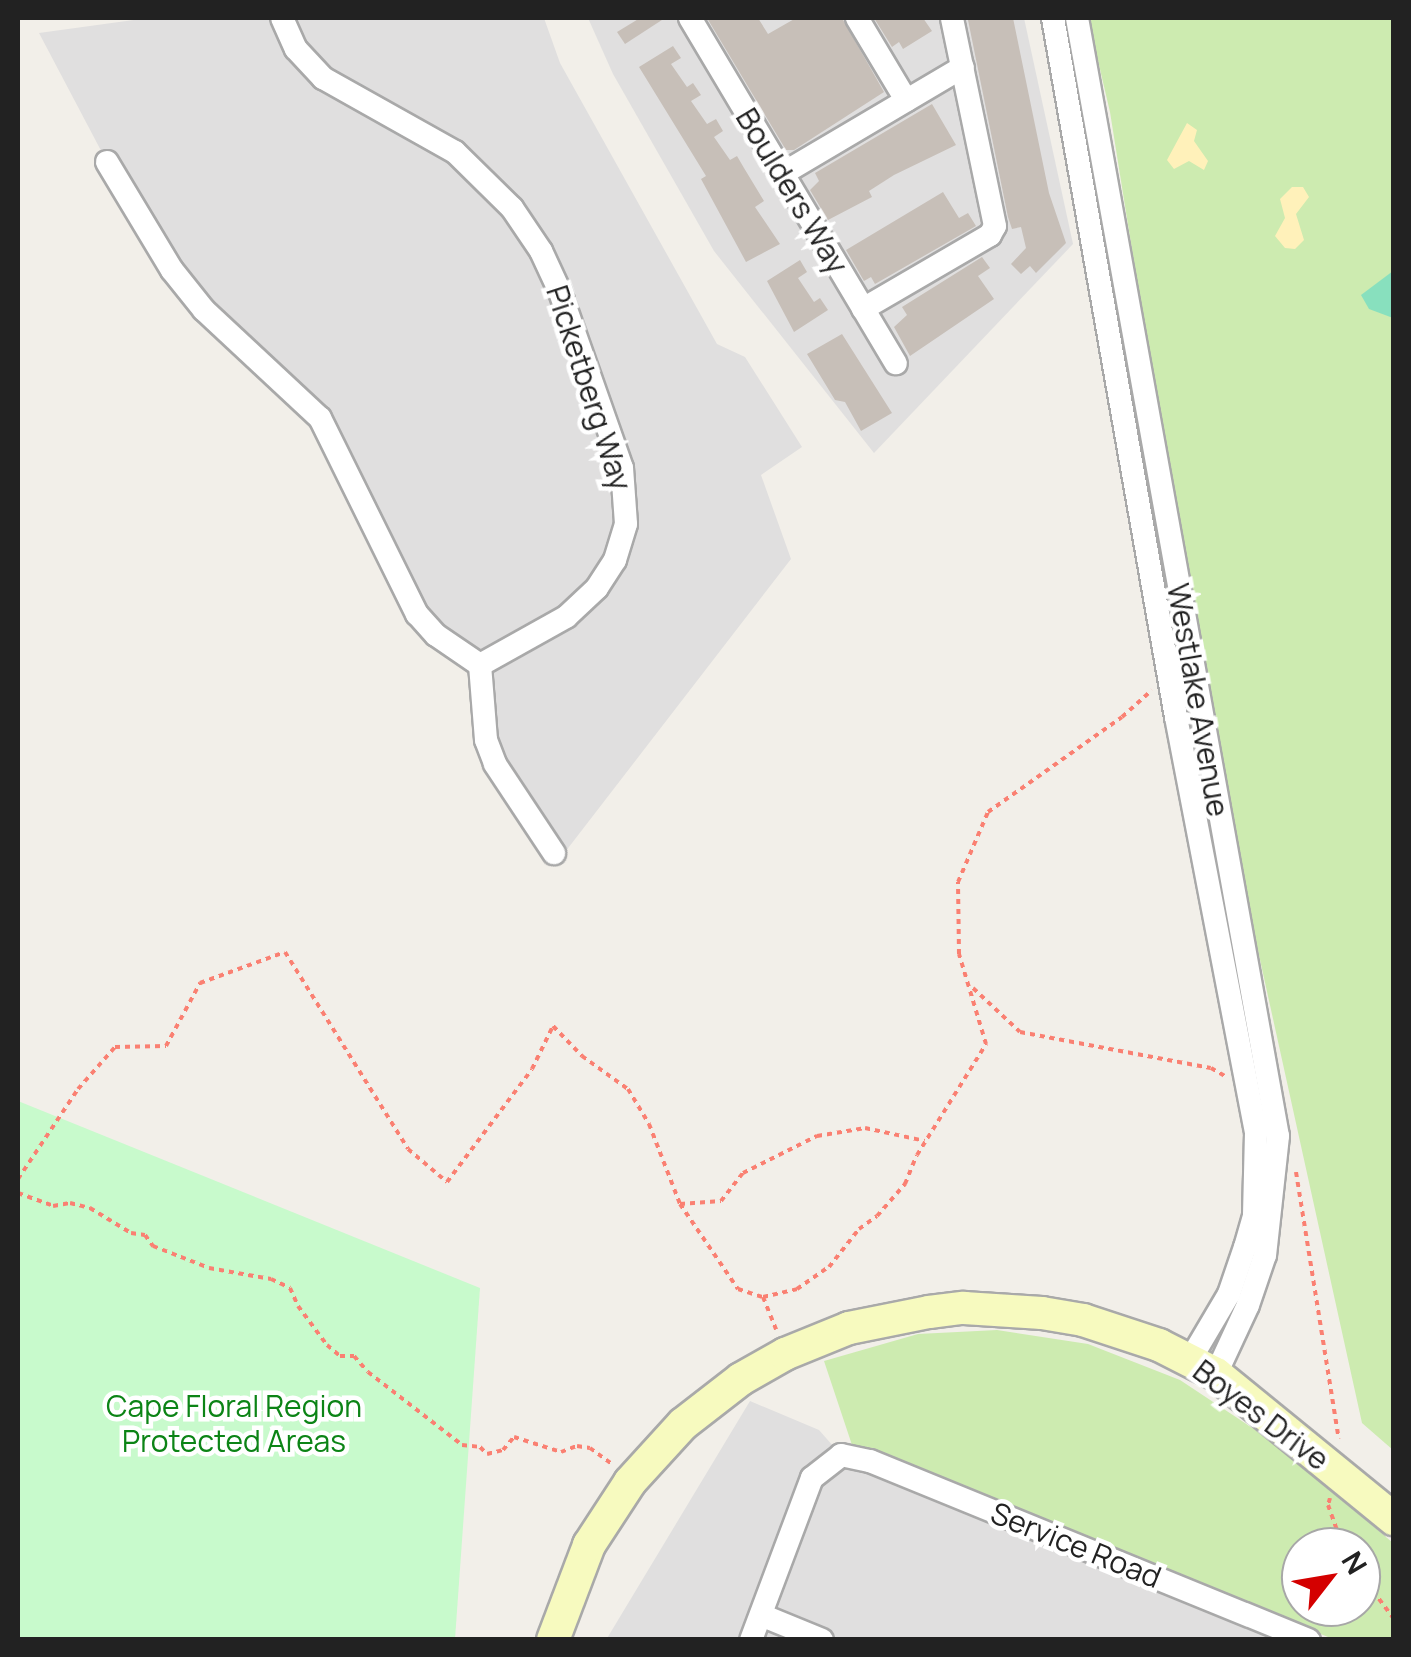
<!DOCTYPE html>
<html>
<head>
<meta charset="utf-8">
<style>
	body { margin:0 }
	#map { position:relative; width:1411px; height:1657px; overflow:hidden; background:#f2efe9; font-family:Manrope,sans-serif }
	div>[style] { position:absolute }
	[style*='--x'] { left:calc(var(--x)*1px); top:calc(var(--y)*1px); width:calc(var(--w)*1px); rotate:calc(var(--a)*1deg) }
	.residential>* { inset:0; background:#e0dfdf }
	.grass>* { inset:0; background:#cdebb0 }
	.sand>* { inset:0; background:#fff1ba }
	.park>* { inset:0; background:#c8facc }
	.pitch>* { inset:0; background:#88e0be }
	.building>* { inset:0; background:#c7bfb8 }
	.path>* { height:4px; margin-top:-2px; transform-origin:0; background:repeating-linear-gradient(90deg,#fa8072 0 5px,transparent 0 10px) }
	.roads { filter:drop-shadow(2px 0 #a9a9a9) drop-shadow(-2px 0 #a9a9a9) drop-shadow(0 2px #a9a9a9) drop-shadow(0 -2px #a9a9a9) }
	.minor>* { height:22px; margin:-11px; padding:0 11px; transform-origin:11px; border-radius:11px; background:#fff }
	.secondary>* { height:32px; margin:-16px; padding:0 16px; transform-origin:16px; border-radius:16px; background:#f7fabf }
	span { translate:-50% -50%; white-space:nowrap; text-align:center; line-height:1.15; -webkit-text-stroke:9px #fff; paint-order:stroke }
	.street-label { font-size:30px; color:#222 }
	.park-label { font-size:30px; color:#0c8416 }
	.frame { position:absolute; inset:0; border:20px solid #222; pointer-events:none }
	.north { position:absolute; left:1281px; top:1527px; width:100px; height:100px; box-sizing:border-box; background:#fff; border:2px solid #a7a7a7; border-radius:50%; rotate:59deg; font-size:28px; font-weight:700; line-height:40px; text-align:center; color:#222 }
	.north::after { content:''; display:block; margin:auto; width:35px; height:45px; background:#d40000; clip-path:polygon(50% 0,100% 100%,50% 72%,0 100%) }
</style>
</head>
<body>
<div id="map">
	<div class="residential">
		<i style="clip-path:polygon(148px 18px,544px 18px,560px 63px,717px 344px,745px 357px,802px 447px,761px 475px,791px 559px,562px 856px,495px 764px,480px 665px,436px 635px,320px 418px,204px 310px,107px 162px,39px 33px)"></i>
		<i style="clip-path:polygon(588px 18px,1024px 18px,1073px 244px,874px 453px,714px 251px,613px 74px)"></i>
		<i style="clip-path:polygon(750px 1401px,819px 1430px,841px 1455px,1309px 1640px,606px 1640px)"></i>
	</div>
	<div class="grass">
		<i style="clip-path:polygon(1088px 18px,1393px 18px,1393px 1450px,1362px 1423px,1207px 719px,1110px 112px)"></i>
		<i style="clip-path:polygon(evenodd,997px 1330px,1088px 1344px,1180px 1380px,1281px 1447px,1393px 1543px,1393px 1639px,1333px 1639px,852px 1445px,824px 1361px,918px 1334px,997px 1330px,1301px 1547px,1361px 1547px,1361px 1607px,1301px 1607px,1301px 1547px)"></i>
	</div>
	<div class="sand">
		<i style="clip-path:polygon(1187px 123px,1197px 130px,1194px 141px,1208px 161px,1204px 170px,1189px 161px,1174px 169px,1167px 160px)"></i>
		<i style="clip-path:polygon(1292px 187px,1303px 187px,1309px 197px,1296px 214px,1304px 240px,1295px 249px,1285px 248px,1275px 236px,1285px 218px,1280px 199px)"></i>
	</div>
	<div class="park">
		<i style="clip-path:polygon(18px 1101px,480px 1288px,455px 1639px,18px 1639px)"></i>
	</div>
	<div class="pitch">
		<i style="clip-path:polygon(1393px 271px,1394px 271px,1393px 318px,1369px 309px,1361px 295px)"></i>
	</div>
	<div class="building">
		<i style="clip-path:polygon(640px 18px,665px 18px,625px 44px,617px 32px)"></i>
		<i style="clip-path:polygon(707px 18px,758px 18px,768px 34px,796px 18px,842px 18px,884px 92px,794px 150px,786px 150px)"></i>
		<i style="clip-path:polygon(874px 18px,923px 18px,932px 31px,903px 49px,899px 42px,892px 47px)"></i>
		<i style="clip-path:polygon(1013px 18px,1049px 193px,1066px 243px,1036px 273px,1030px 266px,1021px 274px,1011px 264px,1026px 248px,1021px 227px,1012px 229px,1008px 217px,968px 20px)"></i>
		<i style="clip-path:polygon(673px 46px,681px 58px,671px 64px,687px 87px,693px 83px,701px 95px,691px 101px,707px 124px,716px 119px,723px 131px,714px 137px,730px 160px,737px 156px,744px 168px,764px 201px,755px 207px,780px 244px,746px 262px,701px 179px,706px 176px,639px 67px)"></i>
		<i style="clip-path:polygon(932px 104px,956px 145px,894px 175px,869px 191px,872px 197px,828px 220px,810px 190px,819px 181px,815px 173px)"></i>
		<i style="clip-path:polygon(943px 192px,959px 218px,968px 213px,976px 226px,875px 284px,871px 277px,864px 281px,846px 250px)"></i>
		<i style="clip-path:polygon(982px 257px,990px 268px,978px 276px,994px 299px,910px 356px,894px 327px,907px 315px,902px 307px)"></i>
		<i style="clip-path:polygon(800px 260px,807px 272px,798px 278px,814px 302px,820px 298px,828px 310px,794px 332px,767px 281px)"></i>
		<i style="clip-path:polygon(842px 334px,892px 413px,861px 431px,845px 402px,835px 400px,807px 354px)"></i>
	</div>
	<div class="path">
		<i style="--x:973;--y:988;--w:64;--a:43.1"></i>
		<i style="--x:1020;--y:1032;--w:194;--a:10.7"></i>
		<i style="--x:1211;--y:1068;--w:16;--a:30"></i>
		<i style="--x:1296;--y:1172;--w:270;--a:80.9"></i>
		<i style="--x:18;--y:1179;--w:108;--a:-56.3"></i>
		<i style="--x:78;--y:1089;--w:56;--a:-48.6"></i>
		<i style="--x:115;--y:1047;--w:51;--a:-1.1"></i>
		<i style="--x:166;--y:1046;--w:72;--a:-61.6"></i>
		<i style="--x:200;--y:983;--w:90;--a:-20"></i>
		<i style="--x:285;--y:952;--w:232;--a:58"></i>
		<i style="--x:408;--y:1149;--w:51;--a:40.2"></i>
		<i style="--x:447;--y:1182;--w:141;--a:-53"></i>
		<i style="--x:532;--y:1069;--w:48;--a:-64"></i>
		<i style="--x:553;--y:1026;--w:42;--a:46"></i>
		<i style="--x:582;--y:1056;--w:57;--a:35.7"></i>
		<i style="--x:628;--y:1089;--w:41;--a:59"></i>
		<i style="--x:649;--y:1124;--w:86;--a:68.8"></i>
		<i style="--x:680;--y:1204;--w:103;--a:55.7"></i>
		<i style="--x:738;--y:1289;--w:26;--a:18"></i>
		<i style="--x:763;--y:1297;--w:35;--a:-13"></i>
		<i style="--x:797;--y:1289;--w:39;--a:-35"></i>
		<i style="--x:829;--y:1267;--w:48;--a:-51.7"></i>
		<i style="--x:859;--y:1229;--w:22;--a:-36"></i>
		<i style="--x:877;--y:1216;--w:43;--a:-48.8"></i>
		<i style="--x:905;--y:1184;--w:31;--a:-68"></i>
		<i style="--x:917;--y:1155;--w:131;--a:-58.1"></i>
		<i style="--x:986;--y:1044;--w:94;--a:-106.7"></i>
		<i style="--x:959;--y:954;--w:72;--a:-90.8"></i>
		<i style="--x:958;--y:882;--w:76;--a:-66.8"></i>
		<i style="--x:988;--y:812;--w:164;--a:-35.3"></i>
		<i style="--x:1122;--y:717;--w:40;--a:-42"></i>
		<i style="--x:18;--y:1193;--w:37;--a:20"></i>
		<i style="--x:53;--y:1206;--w:17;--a:-10"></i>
		<i style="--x:70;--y:1203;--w:21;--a:14"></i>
		<i style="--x:90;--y:1208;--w:48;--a:31.4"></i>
		<i style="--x:131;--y:1233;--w:14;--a:8"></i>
		<i style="--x:145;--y:1235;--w:14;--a:54"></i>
		<i style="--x:153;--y:1246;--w:60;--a:21.4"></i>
		<i style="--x:209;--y:1268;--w:63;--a:10.1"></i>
		<i style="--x:271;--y:1279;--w:21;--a:25"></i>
		<i style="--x:290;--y:1288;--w:20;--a:66"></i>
		<i style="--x:298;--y:1306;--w:49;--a:53.4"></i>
		<i style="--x:327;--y:1345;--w:17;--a:40"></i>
		<i style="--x:340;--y:1356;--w:14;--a:0"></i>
		<i style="--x:354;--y:1356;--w:21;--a:49"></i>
		<i style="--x:368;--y:1372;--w:119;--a:37.8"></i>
		<i style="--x:462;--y:1445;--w:18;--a:6"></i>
		<i style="--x:480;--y:1447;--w:10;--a:45"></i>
		<i style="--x:487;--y:1454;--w:16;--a:-14"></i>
		<i style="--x:503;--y:1450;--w:17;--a:-50"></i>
		<i style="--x:514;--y:1437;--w:49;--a:17.7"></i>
		<i style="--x:561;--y:1452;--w:17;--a:-21"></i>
		<i style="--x:577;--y:1446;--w:13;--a:9"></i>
		<i style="--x:590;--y:1448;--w:29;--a:36"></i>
		<i style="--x:680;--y:1204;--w:41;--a:-4.2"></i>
		<i style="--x:721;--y:1201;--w:36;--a:-52"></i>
		<i style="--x:743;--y:1173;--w:83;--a:-26.6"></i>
		<i style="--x:817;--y:1136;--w:49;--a:-9.5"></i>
		<i style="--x:865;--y:1128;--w:61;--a:12.2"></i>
		<i style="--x:763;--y:1297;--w:35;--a:68"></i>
		<i style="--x:1330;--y:1498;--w:7;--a:106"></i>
		<i style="--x:1328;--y:1505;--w:45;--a:70.3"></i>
		<i style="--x:1361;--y:1575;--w:55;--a:53.1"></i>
	</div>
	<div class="roads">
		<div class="minor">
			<i style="--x:282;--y:18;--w:34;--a:66"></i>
			<i style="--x:296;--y:49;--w:40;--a:47"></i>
			<i style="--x:323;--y:78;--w:151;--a:29.3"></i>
			<i style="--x:455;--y:152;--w:80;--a:44.5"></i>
			<i style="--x:512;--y:208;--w:52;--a:56"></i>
			<i style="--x:541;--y:251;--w:45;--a:65.1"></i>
			<i style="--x:560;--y:292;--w:187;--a:70.6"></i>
			<i style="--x:622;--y:468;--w:56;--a:85.9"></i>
			<i style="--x:626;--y:524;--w:38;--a:107"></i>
			<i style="--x:615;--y:560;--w:33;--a:123"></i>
			<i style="--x:597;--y:588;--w:42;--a:136.9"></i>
			<i style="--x:566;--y:617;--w:98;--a:150.8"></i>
			<i style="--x:690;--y:18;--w:402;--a:59.2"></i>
			<i style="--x:857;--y:18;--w:96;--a:59.1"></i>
			<i style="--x:1053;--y:18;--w:710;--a:80.02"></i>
			<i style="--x:1176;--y:717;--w:424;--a:79.1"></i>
			<i style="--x:1256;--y:1133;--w:83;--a:91.4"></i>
			<i style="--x:1254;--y:1216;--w:32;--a:106"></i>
			<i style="--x:1245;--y:1247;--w:50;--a:108.8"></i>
			<i style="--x:1229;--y:1294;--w:77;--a:120.6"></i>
			<i style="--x:1077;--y:18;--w:1136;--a:79.81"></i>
			<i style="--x:1278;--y:1136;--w:120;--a:96.2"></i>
			<i style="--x:1265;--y:1255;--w:53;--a:108.8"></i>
			<i style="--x:1248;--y:1305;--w:76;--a:114.9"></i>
			<i style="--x:107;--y:162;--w:126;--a:59"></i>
			<i style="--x:172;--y:270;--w:51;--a:51.3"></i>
			<i style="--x:204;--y:310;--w:158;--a:43"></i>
			<i style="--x:320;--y:418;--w:219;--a:63.7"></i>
			<i style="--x:417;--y:614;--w:28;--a:48"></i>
			<i style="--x:436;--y:635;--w:53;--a:34.3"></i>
			<i style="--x:782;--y:174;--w:210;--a:-30.6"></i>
			<i style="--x:863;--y:309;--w:147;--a:-30.2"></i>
			<i style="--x:990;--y:235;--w:10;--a:-61"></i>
			<i style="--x:995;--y:226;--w:212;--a:-101.7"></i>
			<i style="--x:480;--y:665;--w:75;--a:85.4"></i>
			<i style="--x:486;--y:740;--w:26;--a:69"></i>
			<i style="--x:495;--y:764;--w:107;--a:56.5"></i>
			<i style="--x:761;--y:1615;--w:66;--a:22.3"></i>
			<i style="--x:751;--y:1640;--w:173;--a:-69.4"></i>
			<i style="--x:812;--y:1478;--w:37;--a:-38"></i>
			<i style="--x:841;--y:1455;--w:30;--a:12"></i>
			<i style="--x:870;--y:1461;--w:474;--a:22.2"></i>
		</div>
		<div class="secondary">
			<i style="--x:553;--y:1640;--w:102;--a:-69.2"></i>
			<i style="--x:589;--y:1545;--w:75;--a:-56.9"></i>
			<i style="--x:630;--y:1482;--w:79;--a:-47.6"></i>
			<i style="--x:683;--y:1424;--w:73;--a:-37.8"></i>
			<i style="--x:741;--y:1379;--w:51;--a:-29.6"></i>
			<i style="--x:785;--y:1354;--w:69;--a:-22.1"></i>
			<i style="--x:849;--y:1328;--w:82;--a:-11.3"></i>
			<i style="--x:929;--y:1312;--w:35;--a:-7"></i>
			<i style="--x:964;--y:1308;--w:78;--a:3.7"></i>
			<i style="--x:1042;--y:1313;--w:42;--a:9.7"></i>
			<i style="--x:1083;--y:1320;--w:80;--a:18.2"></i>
			<i style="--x:1159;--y:1345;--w:64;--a:27"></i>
			<i style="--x:1216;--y:1374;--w:230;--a:39.2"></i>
		</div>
	</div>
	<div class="street-label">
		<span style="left:792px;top:191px;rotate:59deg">Boulders Way</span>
		<span style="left:589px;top:388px;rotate:72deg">Picketberg Way</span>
		<span style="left:1198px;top:700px;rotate:80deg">Westlake Avenue</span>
		<span style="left:1261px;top:1415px;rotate:37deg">Boyes Drive</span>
		<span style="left:1076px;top:1545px;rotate:22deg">Service Road</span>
	</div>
	<div class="park-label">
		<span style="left:234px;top:1423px">Cape Floral Region<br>Protected Areas</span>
	</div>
	<div class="frame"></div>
	<div class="north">N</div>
</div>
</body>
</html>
